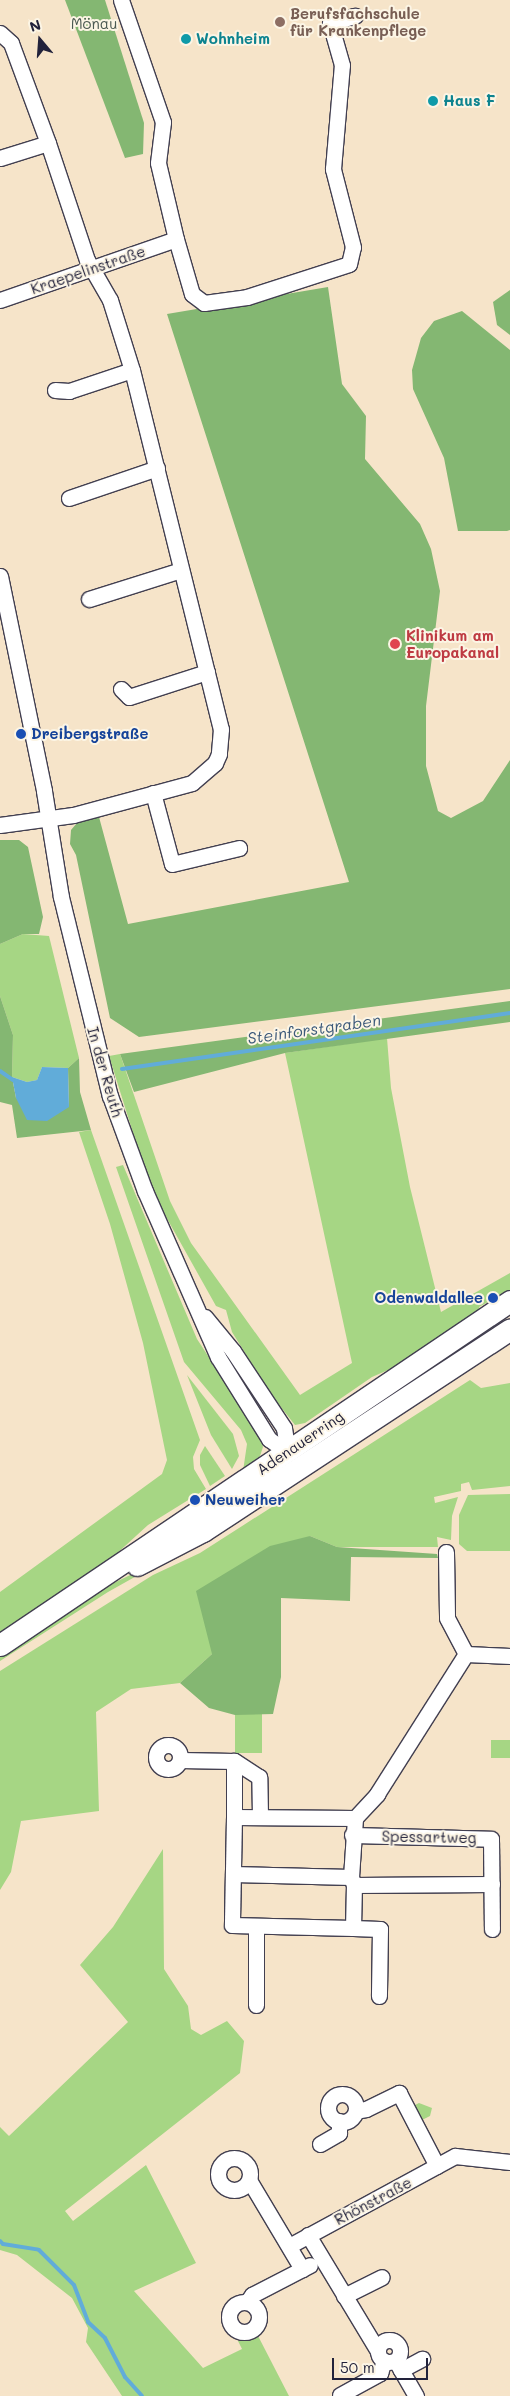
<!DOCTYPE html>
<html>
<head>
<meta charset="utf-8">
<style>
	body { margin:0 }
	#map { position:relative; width:510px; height:2396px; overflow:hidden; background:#f6e4c9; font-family:Mali,sans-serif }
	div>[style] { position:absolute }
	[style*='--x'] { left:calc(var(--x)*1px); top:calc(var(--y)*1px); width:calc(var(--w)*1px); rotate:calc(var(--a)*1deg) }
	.green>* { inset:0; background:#a6d684; transform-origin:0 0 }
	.forest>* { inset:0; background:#84b772 }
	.water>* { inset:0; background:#61acd9 }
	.stream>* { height:4px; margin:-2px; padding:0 2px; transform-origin:2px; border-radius:2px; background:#61acd9 }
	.roads { filter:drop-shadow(1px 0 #423f50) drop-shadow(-1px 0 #423f50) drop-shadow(0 1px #423f50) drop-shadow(0 -1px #423f50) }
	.minor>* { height:15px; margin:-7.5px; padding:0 7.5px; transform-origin:7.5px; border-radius:7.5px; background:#fff }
	.minor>.ring { margin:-7.5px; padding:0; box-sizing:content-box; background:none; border:15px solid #fff; border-radius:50% }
	.secondary>* { height:21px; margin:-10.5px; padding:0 10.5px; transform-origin:10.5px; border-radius:10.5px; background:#fff }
	.dots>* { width:14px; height:14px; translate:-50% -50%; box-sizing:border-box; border:2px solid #fcf5e5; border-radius:50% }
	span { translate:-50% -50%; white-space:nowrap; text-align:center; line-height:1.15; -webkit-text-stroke:4px #fcf5e5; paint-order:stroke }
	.education-label { font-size:15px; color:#785e54; font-weight:700 }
	.left { translate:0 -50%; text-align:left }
	.park-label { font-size:15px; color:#4a5851 }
	.culture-label { font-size:15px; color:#0d838f; font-weight:700 }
	.street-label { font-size:15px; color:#22223b }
	.health-label { font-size:15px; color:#be3a42; font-weight:700 }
	.transit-label { font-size:15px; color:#164399; font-weight:700 }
	.right { translate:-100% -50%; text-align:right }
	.water-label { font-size:16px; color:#3b597a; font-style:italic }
	.north { position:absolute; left:15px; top:15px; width:50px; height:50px; -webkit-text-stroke:4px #fcf5e5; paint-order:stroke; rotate:342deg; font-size:14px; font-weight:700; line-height:20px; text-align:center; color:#22223b }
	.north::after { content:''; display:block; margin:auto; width:18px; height:22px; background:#22223b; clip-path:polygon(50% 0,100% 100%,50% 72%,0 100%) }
	.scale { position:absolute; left:332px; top:2358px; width:96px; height:22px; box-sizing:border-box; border:2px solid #22223b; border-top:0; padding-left:6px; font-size:15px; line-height:18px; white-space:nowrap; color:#22223b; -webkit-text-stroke:4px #fcf5e5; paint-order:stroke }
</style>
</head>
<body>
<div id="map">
	<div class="green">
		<i style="clip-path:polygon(23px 934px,49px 936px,79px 1058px,68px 1068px,42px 1067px,37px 1080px,27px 1082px,12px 1077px,13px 1035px,0 996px,0 944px)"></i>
		<i style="clip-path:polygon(387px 1038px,391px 1088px,410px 1187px,441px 1312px,510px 1273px,510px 1290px,479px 1307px,481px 1311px,402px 1364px,372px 1377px,305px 1423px,295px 1425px,272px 1396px,232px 1332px,226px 1310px,216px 1306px,165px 1215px,144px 1168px,109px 1056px,120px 1054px,170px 1201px,191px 1243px,300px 1395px,352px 1363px,285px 1053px)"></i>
		<i style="clip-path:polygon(91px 1130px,200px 1440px,193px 1457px,194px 1469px,206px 1489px,148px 1525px,102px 1567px,0 1635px,0 1592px,162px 1474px,167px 1460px,143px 1343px,110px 1224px,79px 1132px)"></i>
		<i style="clip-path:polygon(123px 1165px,197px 1339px,259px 1434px,263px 1447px,260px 1456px,243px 1471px,247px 1444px,241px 1430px,184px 1362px,116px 1167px)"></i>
		<i style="clip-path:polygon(187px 1375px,233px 1434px,239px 1456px,232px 1469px,211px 1435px)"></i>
		<i style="clip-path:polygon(470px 1380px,481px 1388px,510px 1383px,510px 1486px,472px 1490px,469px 1482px,461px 1484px,461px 1491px,434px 1497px,435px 1503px,458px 1497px,452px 1516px,451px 1540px,437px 1537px,438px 1547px,337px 1547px,310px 1536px,212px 1654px,180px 1683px,131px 1689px,96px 1712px,99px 1811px,21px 1821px,11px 1872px,0 1890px,0 1671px,153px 1575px,200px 1553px)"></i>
		<i style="clip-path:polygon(205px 1446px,225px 1476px,210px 1486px,200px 1465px,200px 1455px)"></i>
		<i style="clip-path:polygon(510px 1494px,510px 1551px,467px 1551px,459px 1544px,459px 1515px,468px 1495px)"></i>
		<i style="clip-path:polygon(190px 1546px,108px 1592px,0 1661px,0 1653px,89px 1595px)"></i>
		<i style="left:262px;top:1714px;width:39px;height:27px;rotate:90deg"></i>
		<i style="left:491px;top:1740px;width:19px;height:18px"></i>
		<i style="clip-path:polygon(163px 1849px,164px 1969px,188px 2006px,191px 2029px,201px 2035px,227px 2021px,244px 2041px,240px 2073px,65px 2211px,73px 2221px,146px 2165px,196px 2263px,134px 2291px,203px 2368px,242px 2349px,238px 2341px,256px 2332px,289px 2396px,122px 2396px,86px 2342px,88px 2328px,72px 2298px,17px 2255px,0 2250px,0 2127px,9px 2136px,128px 2022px,80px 1965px,113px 1927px)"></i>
		<i style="clip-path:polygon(419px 2103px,432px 2108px,430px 2116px,418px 2122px,411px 2107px)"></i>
	</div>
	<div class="forest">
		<i style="clip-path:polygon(65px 0,105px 0,144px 123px,143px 154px,125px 158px)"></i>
		<i style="clip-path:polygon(328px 287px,342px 384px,366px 416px,365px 459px,420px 524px,431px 549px,440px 591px,426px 706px,426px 766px,438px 811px,451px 818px,483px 801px,510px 760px,510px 989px,139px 1037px,110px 1018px,76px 855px,70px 844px,71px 830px,77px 823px,99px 817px,128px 924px,349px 882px,167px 314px)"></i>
		<i style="clip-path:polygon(510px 290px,510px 335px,497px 325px,493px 302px)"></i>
		<i style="clip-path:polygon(462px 311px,510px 350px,510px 530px,507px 531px,458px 531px,444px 458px,413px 389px,412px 370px,421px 338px,434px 321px)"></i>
		<i style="clip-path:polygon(0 840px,19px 840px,28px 847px,43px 917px,39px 934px,23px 934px,0 944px)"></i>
		<i style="clip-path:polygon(0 996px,13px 1035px,12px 1077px,16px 1098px,69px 1107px,68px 1068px,79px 1058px,80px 1092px,91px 1130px,17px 1138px,12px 1105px,0 1102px)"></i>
		<i style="clip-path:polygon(510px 1001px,510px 1022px,285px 1053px,134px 1092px,120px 1054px)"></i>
		<i style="clip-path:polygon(310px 1536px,337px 1547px,437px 1554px,438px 1558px,351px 1557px,350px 1601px,281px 1598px,281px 1677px,273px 1714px,235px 1715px,209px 1708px,180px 1683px,212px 1654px,196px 1591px,270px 1546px)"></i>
	</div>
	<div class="water">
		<i style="clip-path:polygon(42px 1067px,68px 1068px,69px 1107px,47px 1121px,27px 1120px,16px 1098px,12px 1077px,27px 1082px,37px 1080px)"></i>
	</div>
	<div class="stream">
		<i style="--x:122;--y:1069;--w:392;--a:-8.2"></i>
		<i style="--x:0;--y:1071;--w:16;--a:35"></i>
		<i style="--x:0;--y:2241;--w:4;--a:45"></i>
		<i style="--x:3;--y:2244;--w:36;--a:9"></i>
		<i style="--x:39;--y:2250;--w:49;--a:45"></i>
		<i style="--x:74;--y:2285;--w:40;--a:69"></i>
		<i style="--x:88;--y:2322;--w:23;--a:43"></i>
		<i style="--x:105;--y:2338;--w:44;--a:62.9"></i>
		<i style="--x:125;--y:2377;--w:25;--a:48"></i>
	</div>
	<div class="roads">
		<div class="minor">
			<i style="--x:121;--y:0;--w:129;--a:71"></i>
			<i style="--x:163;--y:122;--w:41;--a:97"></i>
			<i style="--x:158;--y:163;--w:78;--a:76.7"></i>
			<i style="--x:176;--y:239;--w:57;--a:73.8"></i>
			<i style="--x:192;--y:294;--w:15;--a:37"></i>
			<i style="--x:204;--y:303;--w:43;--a:-7.9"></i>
			<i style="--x:247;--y:297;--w:107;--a:-17.9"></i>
			<i style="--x:349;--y:264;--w:17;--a:-77"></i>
			<i style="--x:353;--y:247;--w:81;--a:-104.4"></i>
			<i style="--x:333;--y:169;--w:104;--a:-85.1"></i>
			<i style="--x:342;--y:65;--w:44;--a:-105.9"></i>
			<i style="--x:330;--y:23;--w:26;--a:-16"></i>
			<i style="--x:0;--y:33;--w:15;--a:42"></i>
			<i style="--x:11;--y:43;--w:107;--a:69.7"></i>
			<i style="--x:48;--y:143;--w:123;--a:71.6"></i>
			<i style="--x:87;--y:260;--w:46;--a:60.1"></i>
			<i style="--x:110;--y:300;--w:73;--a:72.6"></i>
			<i style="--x:132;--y:370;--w:370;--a:76.1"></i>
			<i style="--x:221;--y:729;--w:25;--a:95"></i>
			<i style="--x:219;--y:754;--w:10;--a:114"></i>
			<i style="--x:215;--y:763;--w:30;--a:139"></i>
			<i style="--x:192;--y:783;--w:123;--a:164.9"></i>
			<i style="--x:73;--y:815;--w:74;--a:172.2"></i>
			<i style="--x:0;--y:158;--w:50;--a:-17.4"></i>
			<i style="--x:0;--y:300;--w:186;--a:-19.1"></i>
			<i style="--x:55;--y:390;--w:14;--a:4"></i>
			<i style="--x:69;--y:391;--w:66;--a:-18.4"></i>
			<i style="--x:69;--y:498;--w:93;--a:-18.8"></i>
			<i style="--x:0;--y:576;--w:219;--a:78.4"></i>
			<i style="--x:44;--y:791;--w:107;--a:80.9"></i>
			<i style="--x:61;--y:897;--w:205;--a:76.2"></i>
			<i style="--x:110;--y:1096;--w:101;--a:69.8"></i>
			<i style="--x:145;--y:1191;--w:181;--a:66.3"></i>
			<i style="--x:218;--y:1357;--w:97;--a:58.1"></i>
			<i style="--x:269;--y:1439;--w:24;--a:36"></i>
			<i style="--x:89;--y:599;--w:96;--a:-17.5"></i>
			<i style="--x:121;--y:689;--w:11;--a:45"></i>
			<i style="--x:129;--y:697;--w:82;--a:-17.8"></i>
			<i style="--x:153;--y:793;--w:73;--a:75"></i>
			<i style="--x:172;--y:864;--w:69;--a:-13.4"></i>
			<i style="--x:205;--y:1317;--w:44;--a:50.5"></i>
			<i style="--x:233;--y:1351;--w:92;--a:56.5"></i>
			<i style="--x:284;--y:1428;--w:25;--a:81"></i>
			<i style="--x:446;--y:1552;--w:66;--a:89.1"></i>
			<i style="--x:447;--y:1618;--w:41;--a:62.2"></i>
			<i style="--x:466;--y:1654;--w:44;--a:2.6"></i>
			<i class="ring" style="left:156px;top:1745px;width:9px;height:9px"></i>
			<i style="--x:180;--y:1760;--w:54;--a:1.1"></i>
			<i style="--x:260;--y:1816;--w:39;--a:-91"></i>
			<i style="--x:259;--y:1777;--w:30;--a:-147"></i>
			<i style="--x:234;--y:1761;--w:56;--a:90"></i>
			<i style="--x:234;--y:1817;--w:121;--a:0.5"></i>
			<i style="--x:355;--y:1818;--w:33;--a:-47"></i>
			<i style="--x:377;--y:1794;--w:166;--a:-57.6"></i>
			<i style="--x:234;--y:1817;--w:108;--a:91.1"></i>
			<i style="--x:232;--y:1925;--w:121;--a:1.4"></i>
			<i style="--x:353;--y:1928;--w:43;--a:-88.7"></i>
			<i style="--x:354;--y:1885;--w:9;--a:-111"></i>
			<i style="--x:351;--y:1877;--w:59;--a:-86.1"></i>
			<i style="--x:352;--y:1835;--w:139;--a:1.6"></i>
			<i style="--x:491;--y:1839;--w:90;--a:89.4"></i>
			<i style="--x:233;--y:1874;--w:118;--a:1.5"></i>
			<i style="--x:354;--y:1885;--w:138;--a:-0.4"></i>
			<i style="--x:256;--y:1926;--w:79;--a:90"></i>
			<i style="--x:353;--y:1928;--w:27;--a:2"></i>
			<i style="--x:380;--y:1929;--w:67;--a:90.9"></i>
			<i class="ring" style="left:328px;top:2094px;width:13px;height:13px"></i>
			<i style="--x:356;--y:2111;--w:10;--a:-11"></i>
			<i style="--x:366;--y:2109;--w:37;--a:-26"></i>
			<i style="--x:399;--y:2093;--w:82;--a:62.5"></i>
			<i style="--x:320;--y:2144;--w:22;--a:-30"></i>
			<i style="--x:339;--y:2133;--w:12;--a:-90"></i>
			<i class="ring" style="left:218px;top:2158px;width:17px;height:17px"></i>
			<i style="--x:249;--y:2180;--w:104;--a:59.2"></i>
			<i style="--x:308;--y:2235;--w:135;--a:58.9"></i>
			<i style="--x:289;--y:2246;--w:189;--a:-28.5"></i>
			<i style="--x:455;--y:2156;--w:55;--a:6.2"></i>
			<i style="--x:344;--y:2296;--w:42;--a:-26.6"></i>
			<i style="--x:247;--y:2302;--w:9;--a:-54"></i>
			<i style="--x:252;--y:2295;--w:65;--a:-27.3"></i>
			<i class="ring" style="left:229px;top:2302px;width:15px;height:15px"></i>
			<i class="ring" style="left:378px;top:2340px;width:7px;height:7px"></i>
			<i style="--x:396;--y:2361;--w:10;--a:61"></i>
			<i style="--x:401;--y:2370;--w:24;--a:-28"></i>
			<i style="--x:401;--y:2370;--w:30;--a:60"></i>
			<i style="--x:340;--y:2395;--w:46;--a:-28.8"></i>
			<i style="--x:380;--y:2373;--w:13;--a:-72"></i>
		</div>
		<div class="secondary">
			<i style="--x:137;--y:1565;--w:74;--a:-27.3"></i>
			<i style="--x:203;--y:1531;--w:367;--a:-33.3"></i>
			<i style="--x:0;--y:1645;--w:615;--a:-34"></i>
		</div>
	</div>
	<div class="dots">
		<i style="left:280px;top:22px;background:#8d6e63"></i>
		<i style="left:186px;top:39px;background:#0f9aa8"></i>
		<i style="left:433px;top:101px;background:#0f9aa8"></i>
		<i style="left:395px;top:644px;background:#e0444e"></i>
		<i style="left:21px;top:734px;background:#1a4fb4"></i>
		<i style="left:493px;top:1298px;background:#1a4fb4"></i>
		<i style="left:195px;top:1500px;background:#1a4fb4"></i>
	</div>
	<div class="education-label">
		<span class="left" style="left:290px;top:22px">Berufsfachschule<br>für Krankenpflege</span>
	</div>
	<div class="park-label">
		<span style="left:94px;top:24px">Mönau</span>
	</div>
	<div class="culture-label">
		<span class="left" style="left:196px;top:39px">Wohnheim</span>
		<span class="left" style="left:443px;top:101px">Haus F</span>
	</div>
	<div class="street-label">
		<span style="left:88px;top:270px;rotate:-19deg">Kraepelinstraße</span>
		<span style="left:105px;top:1072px;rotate:74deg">In der Reuth</span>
		<span style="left:300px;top:1443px;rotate:-34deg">Adenauerring</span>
		<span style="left:429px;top:1837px;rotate:1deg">Spessartweg</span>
		<span style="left:373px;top:2201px;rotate:-28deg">Rhönstraße</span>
	</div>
	<div class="health-label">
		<span class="left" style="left:406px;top:644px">Klinikum am<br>Europakanal</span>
	</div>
	<div class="transit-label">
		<span class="left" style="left:31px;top:734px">Dreibergstraße</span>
		<span class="right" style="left:483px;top:1298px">Odenwaldallee</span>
		<span class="left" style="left:205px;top:1500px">Neuweiher</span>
	</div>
	<div class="water-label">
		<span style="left:314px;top:1029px;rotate:-8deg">Steinforstgraben</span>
	</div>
	<div class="north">N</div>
	<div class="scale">50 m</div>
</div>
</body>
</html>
